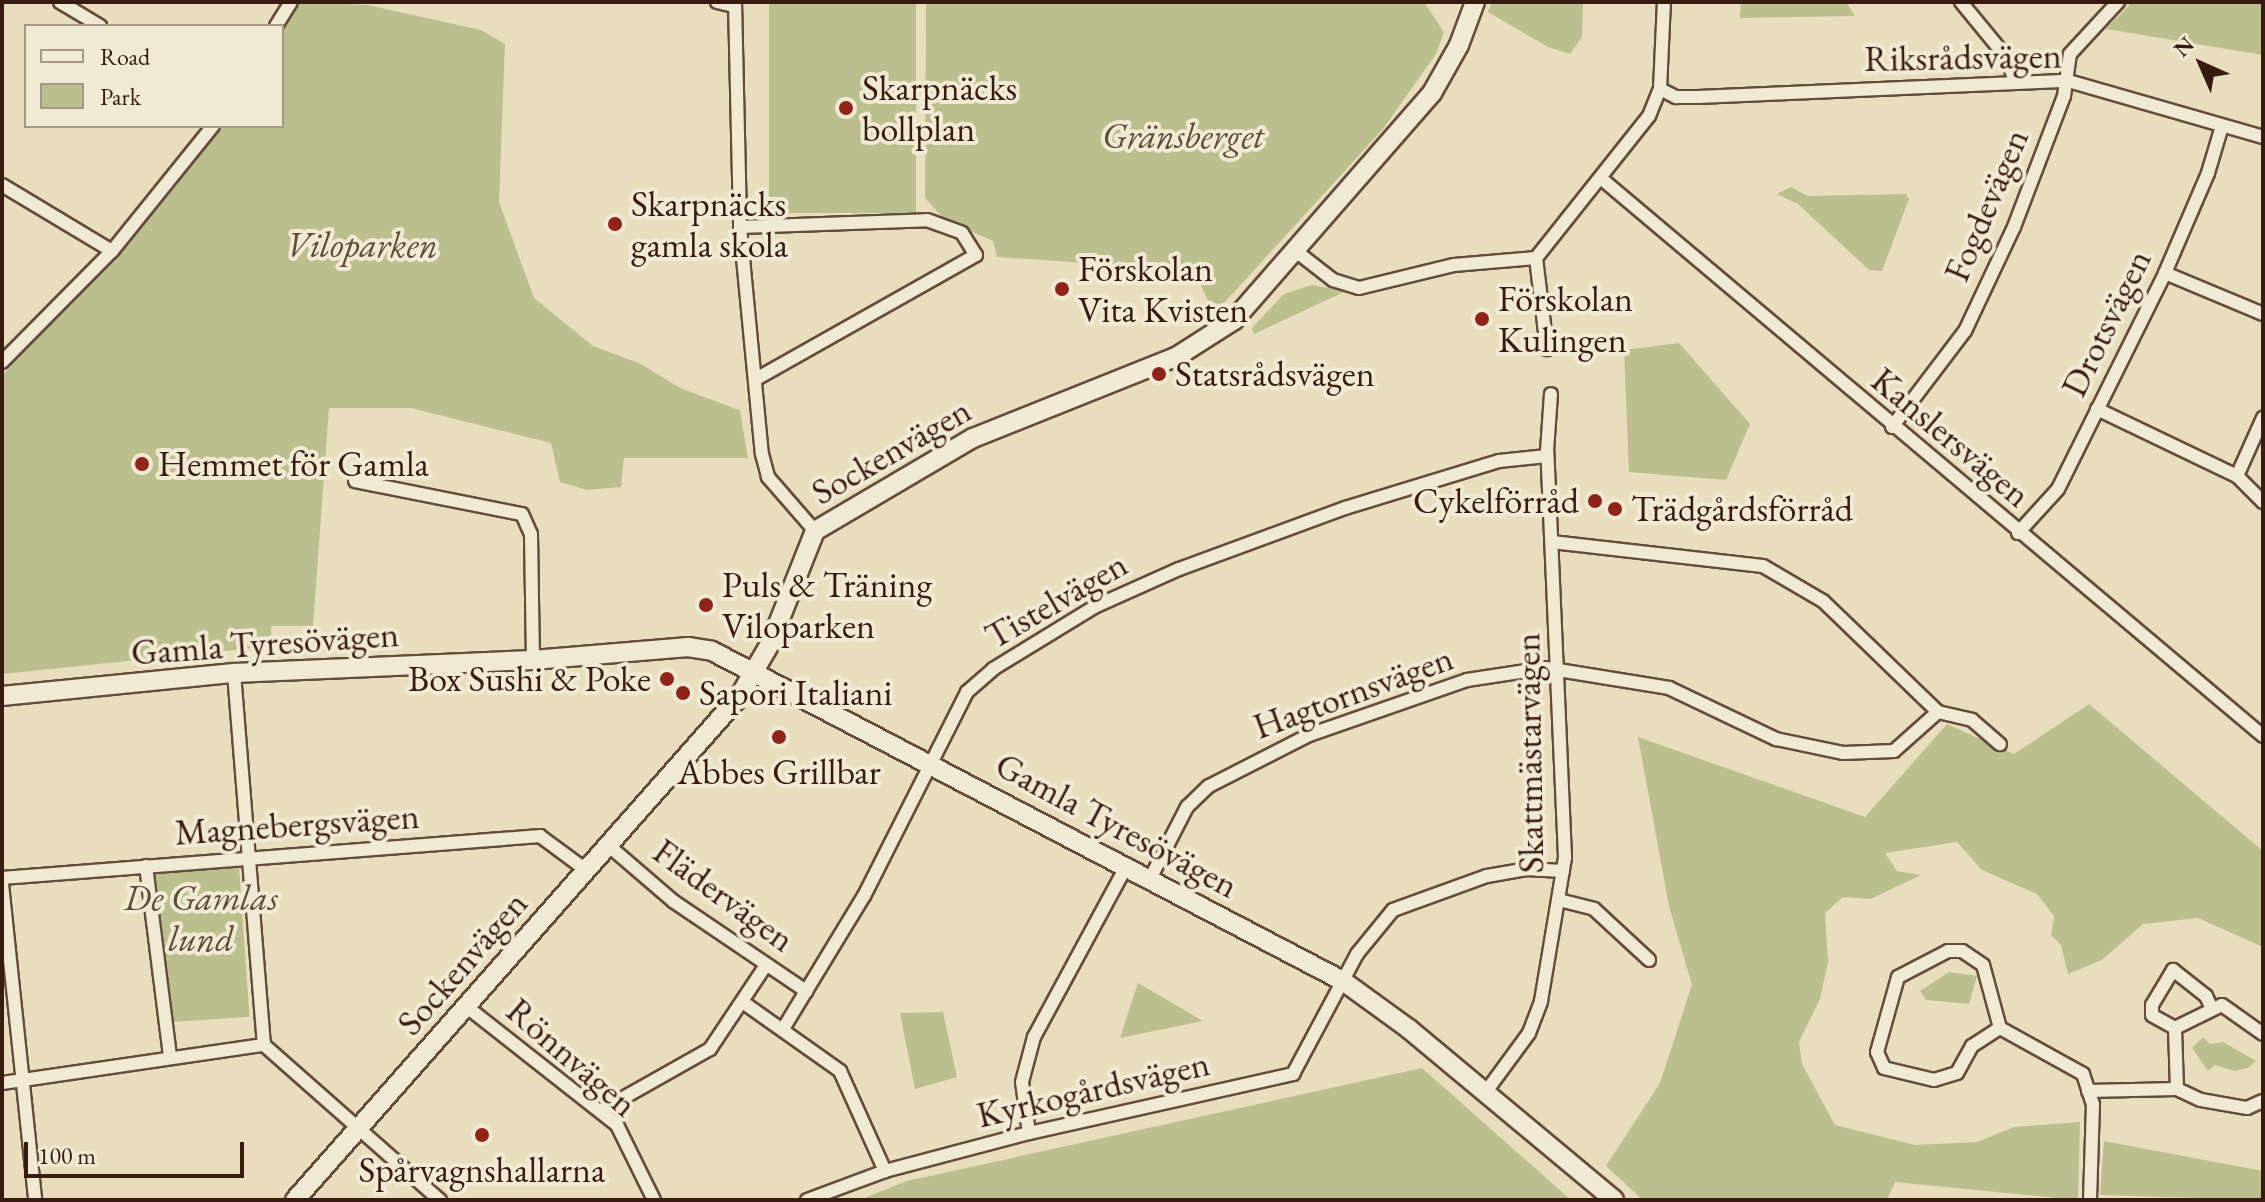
<!DOCTYPE html>
<html>
<head>
<meta charset="utf-8">
<style>
	body { margin:0 }
	#map { position:relative; width:2265px; height:1202px; overflow:hidden; background:#e8ddbd; font-family:"EB Garamond",serif }
	div>[style] { position:absolute }
	[style*='--x'] { left:calc(var(--x)*1px); top:calc(var(--y)*1px); width:calc(var(--w)*1px); rotate:calc(var(--a)*1deg) }
	.green>* { inset:0; background:#bbbf8d; transform-origin:0 0 }
	.roads { filter:drop-shadow(2px 0 #644c3b) drop-shadow(-2px 0 #644c3b) drop-shadow(0 2px #644c3b) drop-shadow(0 -2px #644c3b) }
	.street>* { height:12px; margin:-6px; padding:0 6px; transform-origin:6px; border-radius:6px; background:#f0e9d4 }
	.secondary>* { height:18px; margin:-9px; padding:0 9px; transform-origin:9px; border-radius:9px; background:#f0e9d4 }
	.dots>* { width:22px; height:22px; translate:-50% -50%; box-sizing:border-box; border:4px solid #f0e9d4; border-radius:50% }
	span { translate:-50% -50%; white-space:nowrap; text-align:center; line-height:1.15; -webkit-text-stroke:8px #f0e9d4; paint-order:stroke }
	.street-label { font-size:36px; color:#381b10 }
	.poi-label { font-size:36px; color:#381b10 }
	.left { translate:0 -50%; text-align:left }
	.right { translate:-100% -50%; text-align:right }
	.park-label { font-size:36px; color:#5f4c36; font-style:italic }
	.frame { position:absolute; inset:0; border:4px solid #381b10; pointer-events:none }
	.legend { position:absolute; left:24px; top:24px; width:260px; height:104px; box-sizing:border-box; background:#f0e9d4; border:2px solid #a69786; margin:0; padding:10px 14px; list-style:none; font-size:24px; color:#381b10 }
	.legend li { display:flex; align-items:center; gap:16px; height:40px }
	.legend b { width:40px; border:2px solid #a69786 }
	.north { position:absolute; left:2161px; top:24px; width:80px; height:80px; -webkit-text-stroke:6px #f0e9d4; paint-order:stroke; rotate:315deg; font-size:22px; font-weight:700; line-height:32px; text-align:center; color:#381b10 }
	.north::after { content:''; display:block; margin:auto; width:28px; height:36px; background:#381b10; clip-path:polygon(50% 0,100% 100%,50% 72%,0 100%) }
	.scale { position:absolute; left:24px; top:1142px; width:220px; height:36px; box-sizing:border-box; border:4px solid #381b10; border-top:0; padding-left:10px; font-size:24px; line-height:28px; white-space:nowrap; color:#381b10; -webkit-text-stroke:6px #f0e9d4; paint-order:stroke }
</style>
</head>
<body>
<div id="map">
	<div class="green">
		<i style="clip-path:polygon(300px 2px,368px 5px,481px 30px,505px 44px,499px 202px,534px 298px,593px 346px,641px 364px,680px 388px,739px 410px,739px 405px,748px 458px,624px 458px,621px 487px,587px 490px,560px 482px,551px 443px,411px 408px,329px 408px,313px 626px,271px 626px,272px 646px,2px 674px,2px 375px,117px 255px,221px 126px,282px 126px,282px 33px)"></i>
		<i style="left:769px;top:2px;width:147px;height:211px"></i>
		<i style="clip-path:polygon(926px 2px,1424px 2px,1444px 32px,1436px 54px,1383px 129px,1214px 314px,1194px 270px,997px 257px,993px 241px,945px 220px,925px 198px)"></i>
		<i style="clip-path:polygon(1492px 2px,1583px 2px,1582px 37px,1570px 54px,1548px 47px,1488px 12px)"></i>
		<i style="clip-path:polygon(1741px 2px,1846px 2px,1855px 16px,1740px 18px)"></i>
		<i style="clip-path:polygon(2132px 2px,2263px 2px,2263px 55px,2106px 29px)"></i>
		<i style="clip-path:polygon(1791px 187px,1808px 196px,1906px 194px,1909px 199px,1882px 271px,1869px 270px,1798px 204px,1777px 194px)"></i>
		<i style="clip-path:polygon(1311px 285px,1346px 291px,1254px 334px,1252px 328px,1284px 294px)"></i>
		<i style="clip-path:polygon(1679px 343px,1750px 424px,1726px 480px,1629px 472px,1624px 350px)"></i>
		<i style="clip-path:polygon(2089px 704px,2263px 851px,2263px 947px,2198px 918px,2143px 924px,2102px 960px,2068px 974px,2061px 945px,2051px 935px,2054px 916px,2037px 894px,1982px 870px,1957px 842px,1885px 853px,1897px 871px,1921px 875px,1871px 899px,1843px 897px,1825px 913px,1828px 962px,1820px 999px,1799px 1042px,1802px 1064px,1835px 1125px,1915px 1145px,1977px 1142px,2014px 1127px,2080px 1122px,2078px 1200px,1895px 1182px,1887px 1200px,1643px 1200px,1606px 1166px,1660px 1083px,1692px 985px,1669px 906px,1638px 737px,1865px 817px,1947px 724px,2014px 754px)"></i>
		<i style="left:239px;top:867px;width:150px;height:84px;rotate:86deg"></i>
		<i style="clip-path:polygon(1949px 972px,1977px 976px,1969px 1004px,1926px 1000px,1920px 991px)"></i>
		<i style="clip-path:polygon(1138px 983px,1203px 1021px,1120px 1038px)"></i>
		<i style="clip-path:polygon(943px 1012px,957px 1077px,915px 1089px,900px 1013px)"></i>
		<i style="clip-path:polygon(2203px 1037px,2210px 1044px,2223px 1042px,2256px 1061px,2248px 1068px,2234px 1071px,2215px 1065px,2208px 1071px,2192px 1048px)"></i>
		<i style="clip-path:polygon(1422px 1068px,1571px 1200px,859px 1200px,907px 1181px)"></i>
		<i style="clip-path:polygon(2104px 1141px,2263px 1171px,2263px 1200px,2100px 1195px)"></i>
	</div>
	<div class="roads">
		<div class="street">
			<i style="--x:60;--y:2;--w:47;--a:31"></i>
			<i style="--x:717;--y:2;--w:18;--a:13"></i>
			<i style="--x:735;--y:2;--w:225;--a:88.7"></i>
			<i style="--x:740;--y:227;--w:228;--a:84.5"></i>
			<i style="--x:762;--y:454;--w:24;--a:75"></i>
			<i style="--x:768;--y:477;--w:72;--a:49"></i>
			<i style="--x:1961;--y:2;--w:72;--a:50.6"></i>
			<i style="--x:2007;--y:58;--w:24;--a:71"></i>
			<i style="--x:276;--y:26;--w:28;--a:-58"></i>
			<i style="--x:1660;--y:89;--w:18;--a:27"></i>
			<i style="--x:1676;--y:97;--w:22;--a:0"></i>
			<i style="--x:1698;--y:97;--w:370;--a:-2.5"></i>
			<i style="--x:2068;--y:81;--w:203;--a:16"></i>
			<i style="--x:1603;--y:180;--w:863;--a:40.11"></i>
			<i style="--x:2;--y:185;--w:128;--a:31"></i>
			<i style="--x:740;--y:227;--w:187;--a:-2.1"></i>
			<i style="--x:927;--y:220;--w:37;--a:20"></i>
			<i style="--x:962;--y:233;--w:26;--a:58"></i>
			<i style="--x:976;--y:255;--w:253;--a:150.6"></i>
			<i style="--x:1297;--y:252;--w:46;--a:37.9"></i>
			<i style="--x:1333;--y:280;--w:27;--a:17"></i>
			<i style="--x:1359;--y:288;--w:98;--a:-13.6"></i>
			<i style="--x:1454;--y:265;--w:82;--a:-4.9"></i>
			<i style="--x:1536;--y:258;--w:181;--a:-51.5"></i>
			<i style="--x:1649;--y:116;--w:29;--a:-68"></i>
			<i style="--x:1660;--y:89;--w:87;--a:-87.4"></i>
			<i style="--x:1536;--y:258;--w:92;--a:83.1"></i>
			<i style="--x:2165;--y:273;--w:106;--a:22.7"></i>
			<i style="--x:2;--y:362;--w:156;--a:-45.3"></i>
			<i style="--x:112;--y:251;--w:161;--a:-51.1"></i>
			<i style="--x:2097;--y:409;--w:155;--a:25.6"></i>
			<i style="--x:2237;--y:476;--w:37;--a:45"></i>
			<i style="--x:1892;--y:427;--w:121;--a:-52.8"></i>
			<i style="--x:1965;--y:331;--w:115;--a:-64.8"></i>
			<i style="--x:2014;--y:227;--w:140;--a:-69.1"></i>
			<i style="--x:2064;--y:96;--w:42;--a:-81.9"></i>
			<i style="--x:2070;--y:54;--w:71;--a:-47.3"></i>
			<i style="--x:2237;--y:476;--w:64;--a:-65.9"></i>
			<i style="--x:355;--y:481;--w:170;--a:11.2"></i>
			<i style="--x:522;--y:514;--w:22;--a:66"></i>
			<i style="--x:531;--y:534;--w:126;--a:89.1"></i>
			<i style="--x:2018;--y:533;--w:59;--a:-47.7"></i>
			<i style="--x:2058;--y:489;--w:241;--a:-63.6"></i>
			<i style="--x:2165;--y:273;--w:109;--a:-66.7"></i>
			<i style="--x:2208;--y:173;--w:49;--a:-73.4"></i>
			<i style="--x:1552;--y:542;--w:212;--a:6.5"></i>
			<i style="--x:1763;--y:566;--w:69;--a:30.3"></i>
			<i style="--x:1823;--y:601;--w:160;--a:44"></i>
			<i style="--x:1938;--y:712;--w:35;--a:13"></i>
			<i style="--x:1972;--y:720;--w:37;--a:41"></i>
			<i style="--x:234;--y:673;--w:373;--a:85.4"></i>
			<i style="--x:264;--y:1045;--w:235;--a:41.4"></i>
			<i style="--x:608;--y:845;--w:86;--a:40.7"></i>
			<i style="--x:673;--y:901;--w:161;--a:34.1"></i>
			<i style="--x:146;--y:866;--w:193;--a:82.8"></i>
			<i style="--x:1151;--y:877;--w:79;--a:-62.8"></i>
			<i style="--x:1187;--y:807;--w:30;--a:-44"></i>
			<i style="--x:1209;--y:786;--w:112;--a:-27"></i>
			<i style="--x:1309;--y:735;--w:167;--a:-19.2"></i>
			<i style="--x:1467;--y:680;--w:80;--a:-8.6"></i>
			<i style="--x:1546;--y:668;--w:125;--a:9.2"></i>
			<i style="--x:1669;--y:688;--w:119;--a:25.5"></i>
			<i style="--x:1776;--y:739;--w:68;--a:11.8"></i>
			<i style="--x:1843;--y:753;--w:51;--a:-2.2"></i>
			<i style="--x:1894;--y:751;--w:59;--a:-41.6"></i>
			<i style="--x:2;--y:878;--w:540;--a:-4.46"></i>
			<i style="--x:540;--y:836;--w:57;--a:36.5"></i>
			<i style="--x:2;--y:884;--w:318;--a:84"></i>
			<i style="--x:1559;--y:900;--w:36;--a:14"></i>
			<i style="--x:1594;--y:909;--w:75;--a:42.8"></i>
			<i style="--x:744;--y:1003;--w:118;--a:35.3"></i>
			<i style="--x:840;--y:1071;--w:110;--a:65.8"></i>
			<i style="--x:467;--y:1007;--w:191;--a:38.2"></i>
			<i style="--x:617;--y:1125;--w:84;--a:63.7"></i>
			<i style="--x:2000;--y:1028;--w:65;--a:-105.1"></i>
			<i style="--x:1983;--y:965;--w:25;--a:-146"></i>
			<i style="--x:1962;--y:951;--w:14;--a:180"></i>
			<i style="--x:1948;--y:951;--w:56;--a:152.5"></i>
			<i style="--x:1898;--y:977;--w:78;--a:105.6"></i>
			<i style="--x:1877;--y:1052;--w:17;--a:66"></i>
			<i style="--x:1884;--y:1068;--w:51;--a:13.5"></i>
			<i style="--x:1934;--y:1080;--w:24;--a:-17"></i>
			<i style="--x:1957;--y:1073;--w:31;--a:-61"></i>
			<i style="--x:1972;--y:1046;--w:33;--a:-33"></i>
			<i style="--x:2000;--y:1028;--w:95;--a:29"></i>
			<i style="--x:2083;--y:1074;--w:32;--a:72"></i>
			<i style="--x:2093;--y:1104;--w:96;--a:91.8"></i>
			<i style="--x:2175;--y:1028;--w:26;--a:-151"></i>
			<i style="--x:2152;--y:1015;--w:10;--a:-90"></i>
			<i style="--x:2152;--y:1005;--w:41;--a:-59"></i>
			<i style="--x:2173;--y:970;--w:42;--a:38.2"></i>
			<i style="--x:2206;--y:996;--w:14;--a:65"></i>
			<i style="--x:783;--y:1029;--w:156;--a:-58.7"></i>
			<i style="--x:864;--y:896;--w:229;--a:-63.2"></i>
			<i style="--x:967;--y:692;--w:35;--a:-41"></i>
			<i style="--x:993;--y:669;--w:119;--a:-31.5"></i>
			<i style="--x:1094;--y:607;--w:93;--a:-24.1"></i>
			<i style="--x:1179;--y:569;--w:177;--a:-20.2"></i>
			<i style="--x:1345;--y:508;--w:161;--a:-17"></i>
			<i style="--x:1499;--y:461;--w:48;--a:-5.9"></i>
			<i style="--x:2;--y:1083;--w:265;--a:-8.3"></i>
			<i style="--x:2177;--y:1089;--w:61;--a:-91.9"></i>
			<i style="--x:2175;--y:1028;--w:52;--a:-26.1"></i>
			<i style="--x:2222;--y:1005;--w:50;--a:35.3"></i>
			<i style="--x:2088;--y:1091;--w:89;--a:-1.3"></i>
			<i style="--x:2177;--y:1089;--w:26;--a:25"></i>
			<i style="--x:2201;--y:1100;--w:47;--a:9.9"></i>
			<i style="--x:2247;--y:1108;--w:17;--a:-24"></i>
			<i style="--x:1485;--y:1093;--w:74;--a:-53.7"></i>
			<i style="--x:1529;--y:1033;--w:34;--a:-69"></i>
			<i style="--x:1541;--y:1001;--w:146;--a:-80.5"></i>
			<i style="--x:1565;--y:857;--w:406;--a:-92.5"></i>
			<i style="--x:1547;--y:451;--w:57;--a:-86"></i>
			<i style="--x:600;--y:1111;--w:126;--a:-29.4"></i>
			<i style="--x:710;--y:1049;--w:101;--a:-56.3"></i>
			<i style="--x:1029;--y:1133;--w:51;--a:-97.8"></i>
			<i style="--x:1022;--y:1082;--w:47;--a:-75.1"></i>
			<i style="--x:1034;--y:1037;--w:196;--a:-61.6"></i>
			<i style="--x:807;--y:1200;--w:83;--a:-20.4"></i>
			<i style="--x:885;--y:1171;--w:149;--a:-14.8"></i>
			<i style="--x:1029;--y:1133;--w:271;--a:-12.6"></i>
			<i style="--x:1293;--y:1074;--w:136;--a:-61.9"></i>
			<i style="--x:1357;--y:954;--w:57;--a:-50.7"></i>
			<i style="--x:1393;--y:910;--w:100;--a:-19.9"></i>
			<i style="--x:1487;--y:876;--w:40;--a:-10"></i>
			<i style="--x:1526;--y:869;--w:37;--a:3"></i>
		</div>
		<div class="secondary">
			<i style="--x:2;--y:696;--w:233;--a:-5.7"></i>
			<i style="--x:234;--y:673;--w:299;--a:-2.5"></i>
			<i style="--x:533;--y:660;--w:156;--a:-4.8"></i>
			<i style="--x:688;--y:647;--w:24;--a:9"></i>
			<i style="--x:712;--y:651;--w:712;--a:27.61"></i>
			<i style="--x:1343;--y:981;--w:82;--a:36"></i>
			<i style="--x:1409;--y:1029;--w:267;--a:39.8"></i>
			<i style="--x:295;--y:1200;--w:671;--a:-48.57"></i>
			<i style="--x:739;--y:697;--w:61;--a:-59.7"></i>
			<i style="--x:770;--y:644;--w:122;--a:-68.3"></i>
			<i style="--x:815;--y:531;--w:183;--a:-30.5"></i>
			<i style="--x:973;--y:438;--w:219;--a:-21.8"></i>
			<i style="--x:1176;--y:357;--w:69;--a:-32.5"></i>
			<i style="--x:1234;--y:320;--w:301;--a:-48.9"></i>
			<i style="--x:1432;--y:93;--w:55;--a:-60.6"></i>
			<i style="--x:1459;--y:45;--w:46;--a:-69.6"></i>
		</div>
	</div>
	<div class="dots">
		<i style="left:846px;top:108px;background:#8f2418"></i>
		<i style="left:615px;top:224px;background:#8f2418"></i>
		<i style="left:1062px;top:289px;background:#8f2418"></i>
		<i style="left:1482px;top:319px;background:#8f2418"></i>
		<i style="left:1159px;top:374px;background:#8f2418"></i>
		<i style="left:142px;top:464px;background:#8f2418"></i>
		<i style="left:1595px;top:501px;background:#8f2418"></i>
		<i style="left:1615px;top:509px;background:#8f2418"></i>
		<i style="left:706px;top:605px;background:#8f2418"></i>
		<i style="left:667px;top:679px;background:#8f2418"></i>
		<i style="left:683px;top:693px;background:#8f2418"></i>
		<i style="left:779px;top:737px;background:#8f2418"></i>
		<i style="left:482px;top:1135px;background:#8f2418"></i>
	</div>
	<div class="street-label">
		<span style="left:1963px;top:57px;rotate:-1deg">Riksrådsvägen</span>
		<span style="left:1986px;top:205px;rotate:-67deg">Fogdevägen</span>
		<span style="left:2106px;top:323px;rotate:-64deg">Drotsvägen</span>
		<span style="left:1951px;top:437px;rotate:40deg">Kanslersvägen</span>
		<span style="left:891px;top:451px;rotate:-30deg">Sockenvägen</span>
		<span style="left:1056px;top:600px;rotate:-30deg">Tistelvägen</span>
		<span style="left:265px;top:643px;rotate:-4deg">Gamla Tyresövägen</span>
		<span style="left:1353px;top:692px;rotate:-20deg">Hagtornsvägen</span>
		<span style="left:1529px;top:753px;rotate:-91deg">Skattmästarvägen</span>
		<span style="left:297px;top:824px;rotate:-4deg">Magnebergsvägen</span>
		<span style="left:1117px;top:825px;rotate:28deg">Gamla Tyresövägen</span>
		<span style="left:724px;top:895px;rotate:36deg">Flädervägen</span>
		<span style="left:462px;top:963px;rotate:-49deg">Sockenvägen</span>
		<span style="left:572px;top:1057px;rotate:41deg">Rönnvägen</span>
		<span style="left:1093px;top:1089px;rotate:-13deg">Kyrkogårdsvägen</span>
	</div>
	<div class="poi-label">
		<span class="left" style="left:862px;top:108px">Skarpnäcks<br>bollplan</span>
		<span class="left" style="left:631px;top:224px">Skarpnäcks<br>gamla skola</span>
		<span class="left" style="left:1078px;top:289px">Förskolan<br>Vita Kvisten</span>
		<span class="left" style="left:1498px;top:319px">Förskolan<br>Kulingen</span>
		<span class="left" style="left:1175px;top:374px">Statsrådsvägen</span>
		<span class="left" style="left:158px;top:464px">Hemmet för Gamla</span>
		<span class="right" style="left:1579px;top:501px">Cykelförråd</span>
		<span class="left" style="left:1631px;top:509px">Trädgårdsförråd</span>
		<span class="left" style="left:722px;top:605px">Puls &amp; Träning<br>Viloparken</span>
		<span class="right" style="left:651px;top:679px">Box Sushi &amp; Poke</span>
		<span class="left" style="left:699px;top:693px">Sapori Italiani</span>
		<span style="left:779px;top:772px">Abbes Grillbar</span>
		<span style="left:482px;top:1170px">Spårvagnshallarna</span>
	</div>
	<div class="park-label">
		<span style="left:1183px;top:136px">Gränsberget</span>
		<span style="left:362px;top:245px">Viloparken</span>
		<span style="left:201px;top:918px">De Gamlas<br>lund</span>
	</div>
	<div class="frame"></div>
	<ul class="legend">
	<li><b style="height:10px;background:#f0e9d4"></b>Road</li>
	<li><b style="height:22px;background:#bbbf8d"></b>Park</li>
	</ul>
	<div class="north">N</div>
	<div class="scale">100 m</div>
</div>
</body>
</html>
